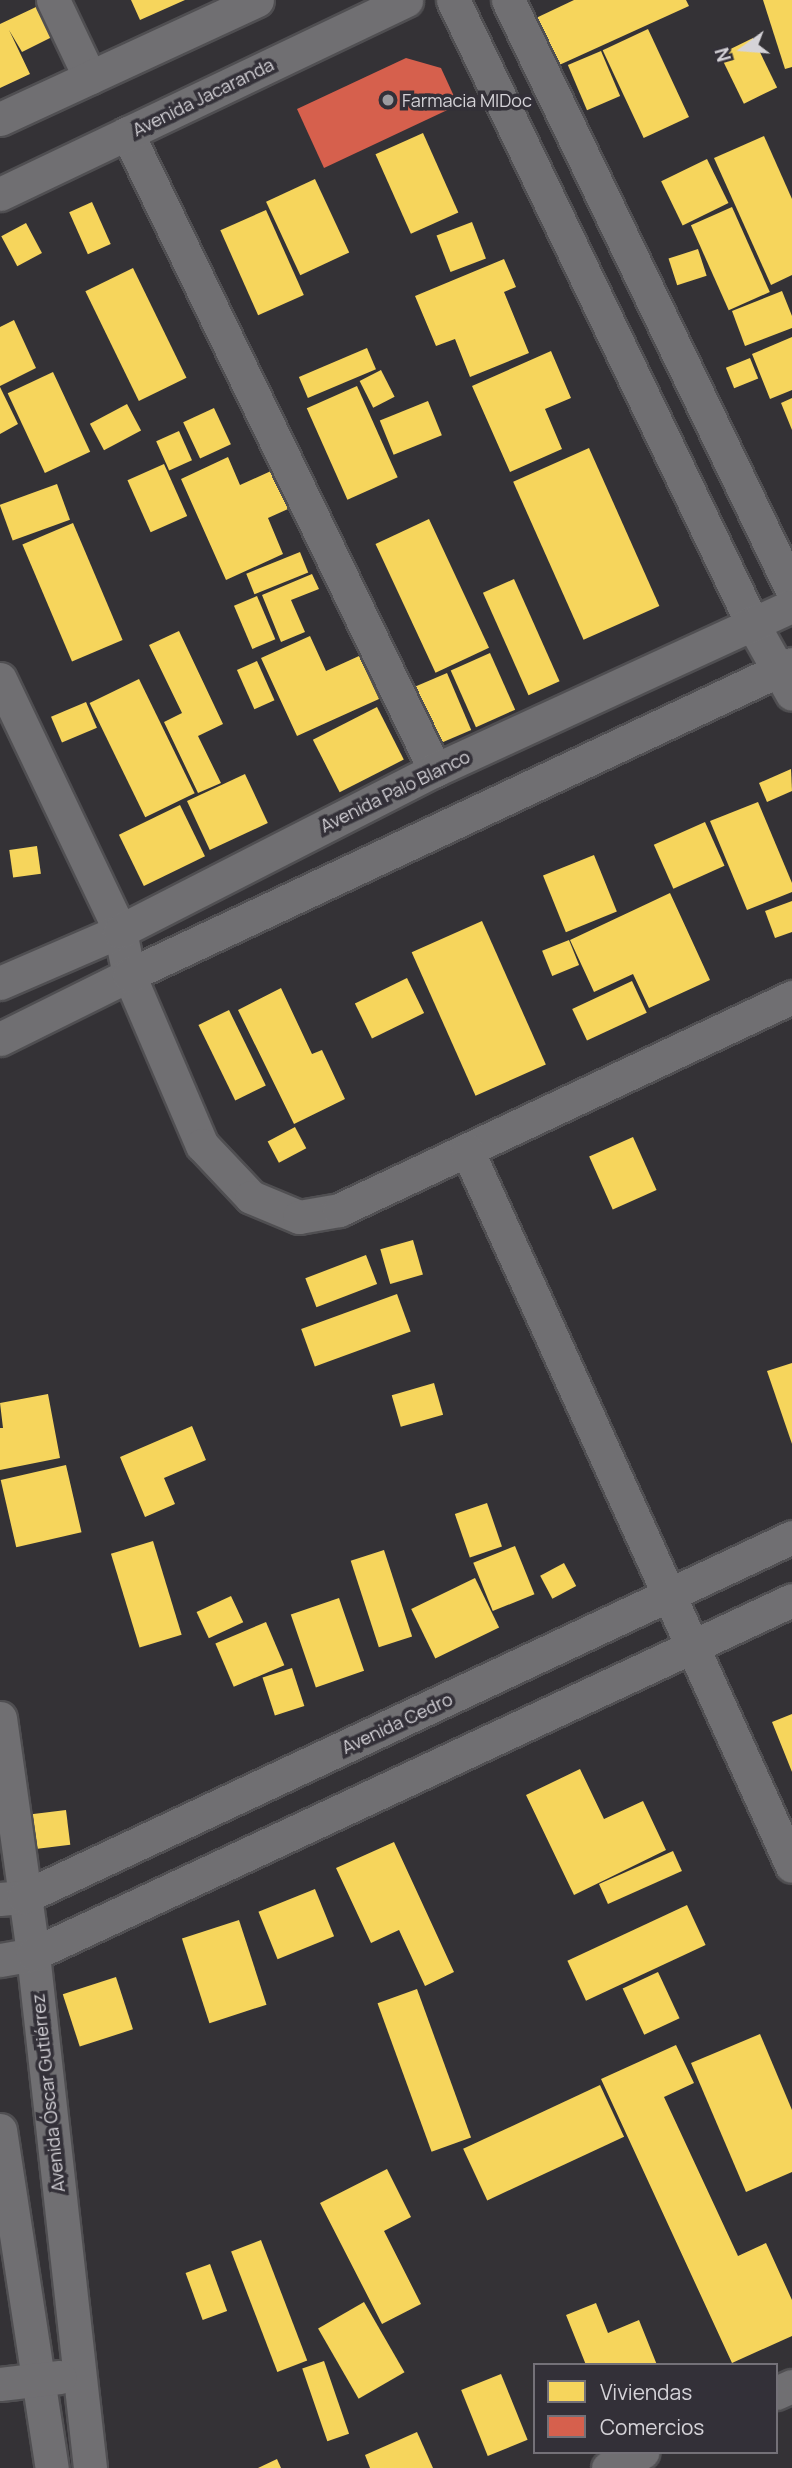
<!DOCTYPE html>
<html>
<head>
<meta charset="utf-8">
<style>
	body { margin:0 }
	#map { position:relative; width:792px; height:2468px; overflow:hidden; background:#343236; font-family:Manrope,sans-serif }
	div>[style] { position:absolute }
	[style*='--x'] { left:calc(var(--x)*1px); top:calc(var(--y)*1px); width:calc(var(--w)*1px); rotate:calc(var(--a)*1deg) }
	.homes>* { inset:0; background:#f6d55c; transform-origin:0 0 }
	.shops>* { inset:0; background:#d6604d }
	.roads { filter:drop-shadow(2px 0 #504f52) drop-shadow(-2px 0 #504f52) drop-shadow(0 2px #504f52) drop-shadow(0 -2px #504f52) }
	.minor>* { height:33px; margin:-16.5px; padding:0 16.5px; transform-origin:16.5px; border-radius:16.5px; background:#706f72 }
	.dots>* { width:19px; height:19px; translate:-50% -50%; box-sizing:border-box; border:4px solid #333038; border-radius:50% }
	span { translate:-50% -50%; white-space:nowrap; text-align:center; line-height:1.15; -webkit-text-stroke:7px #333038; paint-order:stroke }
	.street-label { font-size:18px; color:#d5d3d8 }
	.poi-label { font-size:18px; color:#d5d3d8 }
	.left { translate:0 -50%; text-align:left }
	.legend { position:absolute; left:533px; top:2363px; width:245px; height:91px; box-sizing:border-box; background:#333038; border:2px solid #747178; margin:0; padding:9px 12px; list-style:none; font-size:21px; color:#d5d3d8 }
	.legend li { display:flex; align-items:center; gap:14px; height:35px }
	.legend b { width:35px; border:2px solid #747178 }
	.north { position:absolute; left:708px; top:14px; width:70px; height:70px; -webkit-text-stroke:5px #333038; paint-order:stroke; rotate:254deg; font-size:19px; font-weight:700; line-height:28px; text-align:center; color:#d5d3d8 }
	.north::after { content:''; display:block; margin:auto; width:24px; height:32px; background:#d5d3d8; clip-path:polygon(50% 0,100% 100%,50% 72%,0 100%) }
</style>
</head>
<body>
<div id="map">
	<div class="homes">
		<i style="clip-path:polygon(131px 0,185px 0,140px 20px)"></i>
		<i style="clip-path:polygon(574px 0,686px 0,689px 6px,557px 66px,536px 18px)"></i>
		<i style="clip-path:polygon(763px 0,792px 0,792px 67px,785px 69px)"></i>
		<i style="clip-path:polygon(36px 7px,52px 37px,22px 52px,9px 30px,30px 74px,0 88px,0 24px)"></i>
		<i style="left:648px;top:29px;width:97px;height:50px;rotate:65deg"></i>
		<i style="left:753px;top:38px;width:55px;height:37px;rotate:64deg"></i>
		<i style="left:601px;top:51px;width:49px;height:36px;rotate:67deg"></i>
		<i style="left:423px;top:133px;width:87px;height:52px;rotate:66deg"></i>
		<i style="clip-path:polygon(764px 136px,792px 199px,792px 275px,771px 285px,714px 158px)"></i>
		<i style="left:707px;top:159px;width:49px;height:51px;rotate:64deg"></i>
		<i style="left:315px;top:179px;width:81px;height:54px;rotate:65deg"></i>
		<i style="left:92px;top:202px;width:46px;height:25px;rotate:66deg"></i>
		<i style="left:732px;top:207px;width:93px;height:45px;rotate:66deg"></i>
		<i style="left:266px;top:210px;width:93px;height:50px;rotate:66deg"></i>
		<i style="left:472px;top:222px;width:39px;height:38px;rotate:69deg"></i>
		<i style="left:26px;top:223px;width:34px;height:28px;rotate:62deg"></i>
		<i style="left:698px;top:249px;width:28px;height:31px;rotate:72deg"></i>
		<i style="clip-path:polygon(504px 259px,516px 287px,504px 292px,529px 353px,470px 377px,455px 339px,436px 346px,415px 296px)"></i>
		<i style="left:133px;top:268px;width:122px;height:53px;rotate:64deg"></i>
		<i style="clip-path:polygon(782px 291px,792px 316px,792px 328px,745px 346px,732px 311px)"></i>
		<i style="clip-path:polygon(14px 320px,36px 368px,0 386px,0 327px)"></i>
		<i style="clip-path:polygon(792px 337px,792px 390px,770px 399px,752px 354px)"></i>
		<i style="left:367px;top:348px;width:23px;height:74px;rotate:67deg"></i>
		<i style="clip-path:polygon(551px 351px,571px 398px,545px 409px,562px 449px,510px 472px,472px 386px)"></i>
		<i style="left:750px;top:358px;width:22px;height:26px;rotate:68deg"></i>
		<i style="left:381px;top:370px;width:30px;height:24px;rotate:63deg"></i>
		<i style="left:53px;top:372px;width:88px;height:50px;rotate:65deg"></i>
		<i style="left:357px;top:386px;width:100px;height:55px;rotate:66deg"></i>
		<i style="clip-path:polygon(0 387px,18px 424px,0 434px)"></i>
		<i style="clip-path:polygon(792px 398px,792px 430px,781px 403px)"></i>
		<i style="left:428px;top:401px;width:37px;height:52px;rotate:68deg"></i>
		<i style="left:127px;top:404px;width:30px;height:42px;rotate:62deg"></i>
		<i style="left:214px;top:408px;width:40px;height:34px;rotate:65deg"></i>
		<i style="left:179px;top:431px;width:32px;height:25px;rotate:66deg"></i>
		<i style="left:589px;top:448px;width:173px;height:83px;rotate:66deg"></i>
		<i style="clip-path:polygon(228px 457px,240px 485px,271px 471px,288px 509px,268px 518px,283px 554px,226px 580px,181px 479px)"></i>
		<i style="left:164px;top:464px;width:57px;height:40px;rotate:66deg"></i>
		<i style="left:57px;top:484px;width:38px;height:61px;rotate:70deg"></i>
		<i style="left:429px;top:519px;width:142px;height:59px;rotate:65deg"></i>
		<i style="left:73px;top:523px;width:127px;height:55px;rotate:67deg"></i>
		<i style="left:300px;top:552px;width:22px;height:58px;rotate:68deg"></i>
		<i style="clip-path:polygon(312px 574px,319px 589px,291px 600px,305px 632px,281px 642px,262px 595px)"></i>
		<i style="left:514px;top:579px;width:112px;height:34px;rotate:66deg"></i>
		<i style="left:257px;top:596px;width:47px;height:25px;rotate:67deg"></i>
		<i style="clip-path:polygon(179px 631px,223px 724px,198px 736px,221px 783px,198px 793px,164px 722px,182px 713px,149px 645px)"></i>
		<i style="clip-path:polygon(310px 636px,326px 671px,359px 656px,379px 699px,297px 736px,261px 658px)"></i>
		<i style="left:490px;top:653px;width:62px;height:43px;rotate:66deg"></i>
		<i style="left:257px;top:661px;width:43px;height:22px;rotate:66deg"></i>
		<i style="left:447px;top:673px;width:62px;height:40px;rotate:67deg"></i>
		<i style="left:139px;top:679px;width:127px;height:55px;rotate:64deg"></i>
		<i style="left:86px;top:702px;width:28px;height:38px;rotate:67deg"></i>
		<i style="left:377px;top:707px;width:59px;height:72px;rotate:63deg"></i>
		<i style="clip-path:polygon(791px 769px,792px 791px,767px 802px,759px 783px)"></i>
		<i style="left:245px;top:774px;width:54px;height:64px;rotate:65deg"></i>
		<i style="clip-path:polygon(758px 802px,792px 883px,792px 892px,747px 910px,710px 821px)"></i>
		<i style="left:180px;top:805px;width:57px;height:68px;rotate:64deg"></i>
		<i style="left:705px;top:822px;width:48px;height:56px;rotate:66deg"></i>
		<i style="left:37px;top:846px;width:28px;height:28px;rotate:82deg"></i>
		<i style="left:594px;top:855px;width:61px;height:55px;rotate:68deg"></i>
		<i style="clip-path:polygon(670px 893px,710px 980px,649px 1008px,633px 974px,594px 992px,570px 940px)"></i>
		<i style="clip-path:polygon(792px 901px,792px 932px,775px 938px,765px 911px)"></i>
		<i style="left:482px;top:921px;width:157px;height:77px;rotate:66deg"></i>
		<i style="left:569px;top:940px;width:27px;height:29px;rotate:68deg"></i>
		<i style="left:407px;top:978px;width:39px;height:58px;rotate:64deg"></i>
		<i style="left:632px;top:981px;width:35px;height:66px;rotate:65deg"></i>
		<i style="clip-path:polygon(281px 988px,312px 1054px,322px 1050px,345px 1099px,294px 1124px,238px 1010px)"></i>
		<i style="left:229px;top:1010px;width:84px;height:34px;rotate:64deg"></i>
		<i style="left:295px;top:1127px;width:24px;height:31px;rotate:62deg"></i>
		<i style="left:633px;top:1137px;width:58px;height:48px;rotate:66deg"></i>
		<i style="left:413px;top:1240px;width:36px;height:34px;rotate:74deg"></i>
		<i style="left:366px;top:1255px;width:31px;height:65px;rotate:69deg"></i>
		<i style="left:397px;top:1294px;width:40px;height:102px;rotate:70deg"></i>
		<i style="clip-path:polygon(792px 1363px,792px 1444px,767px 1371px)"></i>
		<i style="left:434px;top:1383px;width:33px;height:44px;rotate:74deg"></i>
		<i style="clip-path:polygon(48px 1394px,60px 1458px,0 1470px,0 1428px,3px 1428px,0 1403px)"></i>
		<i style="clip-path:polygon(192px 1426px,206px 1460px,164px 1478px,175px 1504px,145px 1517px,120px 1457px)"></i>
		<i style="left:66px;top:1465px;width:69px;height:67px;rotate:77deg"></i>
		<i style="left:487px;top:1503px;width:46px;height:34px;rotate:71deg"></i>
		<i style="left:153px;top:1541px;width:98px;height:44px;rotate:73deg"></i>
		<i style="left:515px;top:1546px;width:52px;height:45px;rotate:68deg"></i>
		<i style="left:384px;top:1550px;width:91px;height:35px;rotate:72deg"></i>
		<i style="left:564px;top:1563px;width:26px;height:27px;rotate:62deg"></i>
		<i style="left:475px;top:1578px;width:55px;height:71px;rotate:64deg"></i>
		<i style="left:231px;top:1596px;width:29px;height:38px;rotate:65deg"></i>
		<i style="left:339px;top:1598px;width:77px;height:51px;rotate:71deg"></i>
		<i style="left:266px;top:1622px;width:47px;height:55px;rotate:67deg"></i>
		<i style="left:292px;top:1668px;width:40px;height:31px;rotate:72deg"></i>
		<i style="clip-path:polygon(792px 1714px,792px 1772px,772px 1722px)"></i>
		<i style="clip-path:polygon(580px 1769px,604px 1819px,643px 1801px,666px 1850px,574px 1895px,526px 1795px)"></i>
		<i style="left:66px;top:1810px;width:35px;height:37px;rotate:83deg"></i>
		<i style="clip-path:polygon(394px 1842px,454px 1972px,425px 1986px,399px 1930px,371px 1943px,336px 1868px)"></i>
		<i style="left:673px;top:1851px;width:22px;height:81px;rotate:66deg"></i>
		<i style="left:315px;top:1889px;width:51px;height:61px;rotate:68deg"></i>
		<i style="left:687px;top:1905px;width:44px;height:132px;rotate:65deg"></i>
		<i style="left:239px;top:1920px;width:89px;height:60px;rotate:72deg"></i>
		<i style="left:658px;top:1972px;width:51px;height:39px;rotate:65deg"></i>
		<i style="left:116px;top:1977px;width:55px;height:56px;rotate:72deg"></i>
		<i style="left:417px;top:1989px;width:158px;height:42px;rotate:70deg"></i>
		<i style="clip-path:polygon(760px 2034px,792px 2110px,792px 2172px,746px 2192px,691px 2063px)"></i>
		<i style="clip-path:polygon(676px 2045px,694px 2083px,664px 2097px,738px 2256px,766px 2243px,792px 2300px,792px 2336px,732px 2363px,601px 2079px)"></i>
		<i style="left:600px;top:2085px;width:57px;height:151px;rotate:65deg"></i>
		<i style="clip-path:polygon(387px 2169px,411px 2217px,384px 2231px,421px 2304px,382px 2324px,320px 2203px)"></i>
		<i style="left:261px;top:2240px;width:129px;height:32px;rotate:69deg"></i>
		<i style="left:210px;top:2264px;width:50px;height:26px;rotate:70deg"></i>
		<i style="left:364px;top:2302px;width:81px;height:53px;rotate:60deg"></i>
		<i style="clip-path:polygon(596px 2303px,608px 2333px,639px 2320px,657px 2365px,586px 2365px,566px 2315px)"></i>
		<i style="left:324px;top:2361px;width:77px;height:23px;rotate:71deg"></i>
		<i style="left:501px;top:2374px;width:71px;height:43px;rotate:68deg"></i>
		<i style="clip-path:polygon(417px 2432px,433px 2468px,370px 2468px,365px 2455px)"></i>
		<i style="clip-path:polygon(277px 2459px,281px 2468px,258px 2468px)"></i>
	</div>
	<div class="shops">
		<i style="clip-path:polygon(406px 58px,441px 68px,458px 105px,324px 168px,297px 109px)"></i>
	</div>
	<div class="roads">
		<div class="minor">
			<i style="--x:53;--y:0;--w:86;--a:64.6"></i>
			<i style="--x:453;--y:0;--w:691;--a:64.36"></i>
			<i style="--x:752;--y:623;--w:81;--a:60.6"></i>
			<i style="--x:508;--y:0;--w:655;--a:64.3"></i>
			<i style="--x:0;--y:119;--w:283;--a:-24.8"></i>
			<i style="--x:127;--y:133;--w:708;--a:64.2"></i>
			<i style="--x:0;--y:194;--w:450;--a:-25.5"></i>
			<i style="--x:0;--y:679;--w:279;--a:64.5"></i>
			<i style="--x:120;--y:931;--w:45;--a:78.4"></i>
			<i style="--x:129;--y:975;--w:185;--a:66.8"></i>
			<i style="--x:202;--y:1145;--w:71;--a:46.7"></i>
			<i style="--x:251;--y:1197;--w:52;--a:22.6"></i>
			<i style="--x:299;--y:1217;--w:41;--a:-9.9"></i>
			<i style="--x:339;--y:1210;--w:501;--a:-25.18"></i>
			<i style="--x:0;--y:983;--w:131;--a:-23.4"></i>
			<i style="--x:120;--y:931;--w:354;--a:-27.1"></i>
			<i style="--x:435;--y:770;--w:393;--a:-24.7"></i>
			<i style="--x:0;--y:1039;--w:144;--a:-26.4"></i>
			<i style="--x:129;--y:975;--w:732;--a:-25.13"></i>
			<i style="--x:467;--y:1150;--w:786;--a:65.59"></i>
			<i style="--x:0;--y:1718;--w:238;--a:82"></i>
			<i style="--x:33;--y:1954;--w:517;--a:83.67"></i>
			<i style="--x:0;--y:1899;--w:24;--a:-5"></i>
			<i style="--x:24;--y:1897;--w:848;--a:-25.11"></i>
			<i style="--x:0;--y:1960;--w:34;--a:-10"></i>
			<i style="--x:33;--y:1954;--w:837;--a:-25"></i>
			<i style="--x:0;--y:2130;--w:342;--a:81.3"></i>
			<i style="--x:0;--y:2384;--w:60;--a:-6.7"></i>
			<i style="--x:776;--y:2393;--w:17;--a:-24"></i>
			<i style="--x:608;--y:2468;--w:38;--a:-25"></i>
		</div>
	</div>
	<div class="dots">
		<i style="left:388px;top:100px;background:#9d9b9f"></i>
	</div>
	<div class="street-label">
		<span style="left:203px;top:97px;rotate:-26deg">Avenida Jacaranda</span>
		<span style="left:395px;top:791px;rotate:-26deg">Avenida Palo Blanco</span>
		<span style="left:397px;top:1723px;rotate:-25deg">Avenida Cedro</span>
		<span style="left:48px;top:2093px;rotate:-96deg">Avenida Óscar Gutiérrez</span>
	</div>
	<div class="poi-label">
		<span class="left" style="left:402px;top:100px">Farmacia MIDoc</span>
	</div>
	<ul class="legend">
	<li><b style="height:19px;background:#f6d55c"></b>Viviendas</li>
	<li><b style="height:19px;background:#d6604d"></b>Comercios</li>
	</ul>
	<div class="north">N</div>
</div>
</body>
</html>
